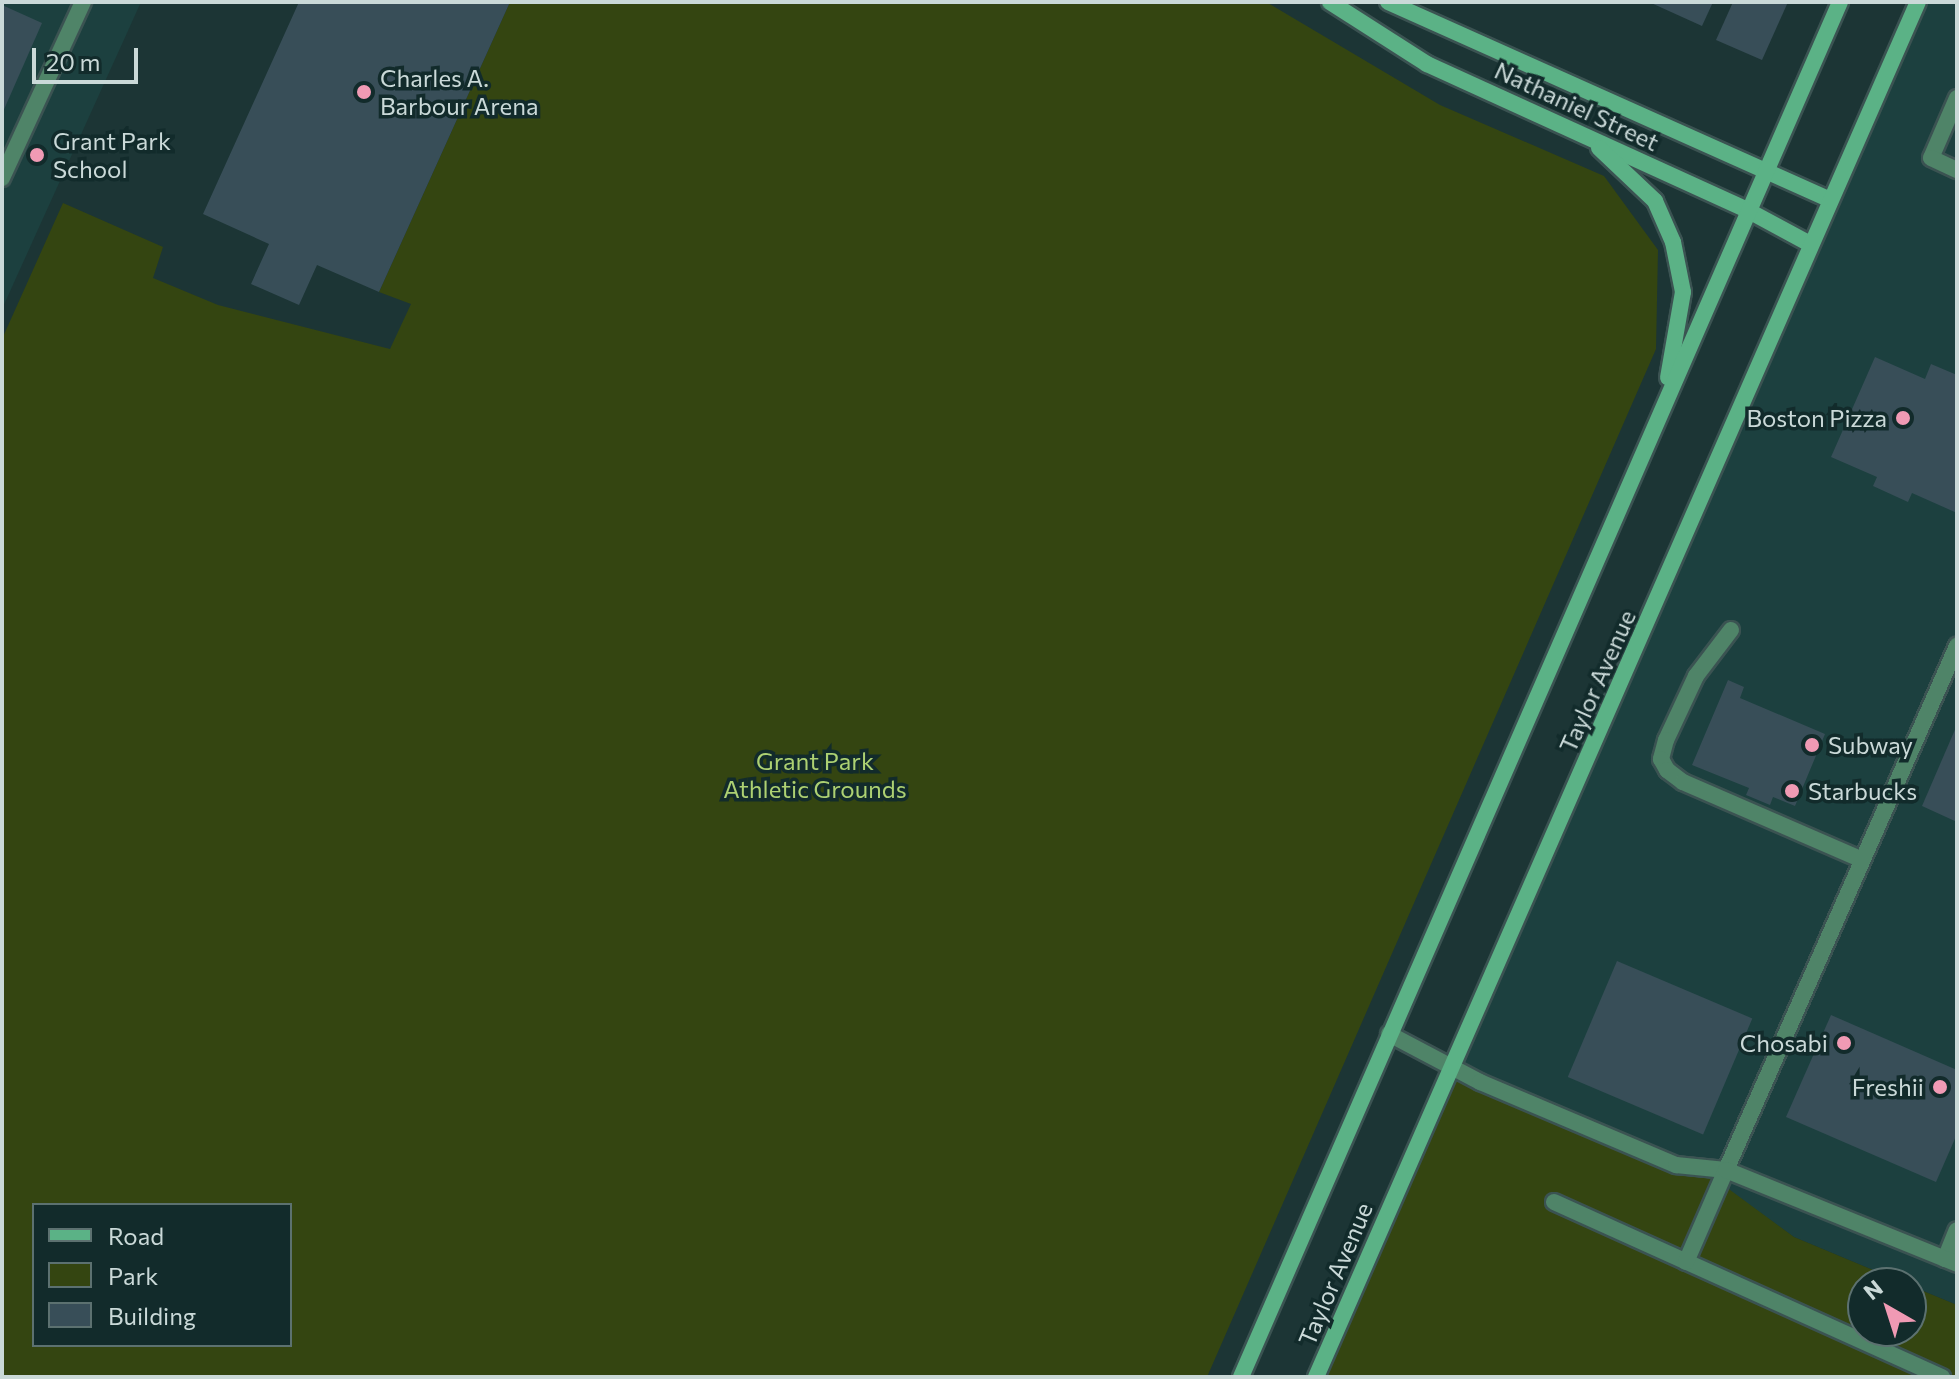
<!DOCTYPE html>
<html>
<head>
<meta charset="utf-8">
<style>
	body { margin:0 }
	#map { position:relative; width:1959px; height:1379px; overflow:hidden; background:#1c3535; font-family:Commissioner,sans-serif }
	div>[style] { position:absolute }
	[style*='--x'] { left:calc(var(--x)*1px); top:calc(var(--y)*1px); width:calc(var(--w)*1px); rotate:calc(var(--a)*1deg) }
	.built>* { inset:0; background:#1c403f }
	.green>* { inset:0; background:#344511 }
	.building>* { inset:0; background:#384e58; transform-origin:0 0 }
	.roads { filter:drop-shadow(2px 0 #3b5352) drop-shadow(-2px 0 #3b5352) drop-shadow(0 2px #3b5352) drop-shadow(0 -2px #3b5352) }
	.lane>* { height:16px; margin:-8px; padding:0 8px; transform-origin:8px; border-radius:8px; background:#4f8468 }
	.secondary>* { height:16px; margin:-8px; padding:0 8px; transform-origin:8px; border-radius:8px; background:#5bb286 }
	.dots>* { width:22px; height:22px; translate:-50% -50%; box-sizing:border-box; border:4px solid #122b2b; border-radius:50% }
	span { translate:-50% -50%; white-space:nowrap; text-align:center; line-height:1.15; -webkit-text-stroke:7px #122b2b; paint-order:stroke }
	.poi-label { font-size:24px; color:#cad9d8 }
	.left { translate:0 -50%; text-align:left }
	.right { translate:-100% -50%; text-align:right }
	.street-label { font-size:24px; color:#cad9d8 }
	.park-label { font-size:24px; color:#add172 }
	.frame { position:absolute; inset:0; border:4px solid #cad9d8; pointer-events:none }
	.legend { position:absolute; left:32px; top:1203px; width:260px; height:144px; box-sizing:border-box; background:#122b2b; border:2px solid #5c7170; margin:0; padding:10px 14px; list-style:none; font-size:24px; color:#cad9d8 }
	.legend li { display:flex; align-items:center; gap:16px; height:40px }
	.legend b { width:40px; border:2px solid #5c7170 }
	.north { position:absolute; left:1847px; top:1267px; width:80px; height:80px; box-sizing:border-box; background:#122b2b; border:2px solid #5c7170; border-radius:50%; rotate:321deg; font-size:22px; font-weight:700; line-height:32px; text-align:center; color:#cad9d8 }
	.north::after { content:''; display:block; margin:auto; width:28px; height:36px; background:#f09ab4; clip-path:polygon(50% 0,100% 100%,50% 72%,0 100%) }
	.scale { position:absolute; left:32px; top:48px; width:106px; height:36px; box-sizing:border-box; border:4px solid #cad9d8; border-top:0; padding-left:10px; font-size:24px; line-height:28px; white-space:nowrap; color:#cad9d8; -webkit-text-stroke:6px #122b2b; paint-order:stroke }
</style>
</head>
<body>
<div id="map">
	<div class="built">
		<i style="clip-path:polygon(2px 2px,141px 2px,2px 309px)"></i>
		<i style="clip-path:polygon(1918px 2px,1957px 2px,1957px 1305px,1794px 1237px,1722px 1185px,1453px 1063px)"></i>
	</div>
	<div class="green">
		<i style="clip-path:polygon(evenodd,510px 2px,1266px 2px,1440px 105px,1604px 176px,1658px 250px,1656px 349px,1207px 1377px,2px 1377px,2px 339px,63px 203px,163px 247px,153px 278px,218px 305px,390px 349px,411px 304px,379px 292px,510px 2px,34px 1205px,290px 1205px,290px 1345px,34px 1345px,34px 1205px)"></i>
		<i style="clip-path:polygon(1453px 1063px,1722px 1184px,1794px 1237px,1904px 1283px,1863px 1283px,1863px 1331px,1911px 1331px,1911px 1286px,1957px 1305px,1957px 1377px,1316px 1377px)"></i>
	</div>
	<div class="building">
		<i style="clip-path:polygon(299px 2px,510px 2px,379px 292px,317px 265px,299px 305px,251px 284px,269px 244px,203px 214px)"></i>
		<i style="clip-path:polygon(1649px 2px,1713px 2px,1702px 26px)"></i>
		<i style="clip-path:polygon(1733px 2px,1788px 2px,1762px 60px,1716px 40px)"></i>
		<i style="clip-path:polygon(2px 5px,42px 23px,2px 114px)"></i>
		<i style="clip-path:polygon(1875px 357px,1925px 379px,1931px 364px,1957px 375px,1957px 513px,1912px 493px,1908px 502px,1873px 486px,1877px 477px,1831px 457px)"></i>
		<i style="clip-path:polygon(1728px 680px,1744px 687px,1740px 698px,1825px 734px,1795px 806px,1773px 797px,1770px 805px,1746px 795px,1749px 788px,1692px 765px)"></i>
		<i style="clip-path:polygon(1957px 725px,1957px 822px,1922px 806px)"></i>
		<i style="left:1617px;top:961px;width:147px;height:126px;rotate:23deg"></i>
		<i style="clip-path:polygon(1831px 1015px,1957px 1070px,1957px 1134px,1936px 1182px,1786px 1117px)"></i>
	</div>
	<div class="roads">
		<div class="lane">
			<i style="--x:1957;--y:98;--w:65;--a:113.4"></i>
			<i style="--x:1931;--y:158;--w:29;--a:25"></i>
			<i style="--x:2;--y:178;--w:194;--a:-65.3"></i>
			<i style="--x:1731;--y:630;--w:58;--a:127.3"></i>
			<i style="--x:1696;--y:676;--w:71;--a:115.1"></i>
			<i style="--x:1666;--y:740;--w:20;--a:105"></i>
			<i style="--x:1661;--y:759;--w:13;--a:61"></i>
			<i style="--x:1667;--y:770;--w:20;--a:37"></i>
			<i style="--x:1683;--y:782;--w:195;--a:23.5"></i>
			<i style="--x:1389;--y:1034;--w:103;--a:27.8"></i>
			<i style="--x:1480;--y:1082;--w:213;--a:23"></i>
			<i style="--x:1676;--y:1165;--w:50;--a:5.7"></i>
			<i style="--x:1726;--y:1170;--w:573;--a:-66.21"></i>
			<i style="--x:1554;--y:1202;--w:426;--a:24.3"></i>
			<i style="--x:1945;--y:1259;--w:31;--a:-68"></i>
			<i style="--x:1686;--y:1262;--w:100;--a:-66.5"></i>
			<i style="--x:1726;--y:1170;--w:249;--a:22.1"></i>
		</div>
		<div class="secondary">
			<i style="--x:1330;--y:2;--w:115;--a:32.6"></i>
			<i style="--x:1427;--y:64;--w:354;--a:24.5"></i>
			<i style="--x:1749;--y:211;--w:69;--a:28.4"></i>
			<i style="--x:1388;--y:2;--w:483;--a:24.1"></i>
			<i style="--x:1599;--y:148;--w:77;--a:43.4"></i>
			<i style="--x:1655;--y:201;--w:45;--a:66.3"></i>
			<i style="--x:1673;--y:242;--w:51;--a:78.7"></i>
			<i style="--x:1683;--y:292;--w:87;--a:99.9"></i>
			<i style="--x:1241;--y:1377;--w:1500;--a:-66.46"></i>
			<i style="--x:1316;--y:1377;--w:1501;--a:-66.36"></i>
		</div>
	</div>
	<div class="dots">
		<i style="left:364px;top:92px;background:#f09ab4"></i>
		<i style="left:37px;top:155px;background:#f09ab4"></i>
		<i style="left:1903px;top:418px;background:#f09ab4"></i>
		<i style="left:1812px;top:745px;background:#f09ab4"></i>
		<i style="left:1792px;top:791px;background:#f09ab4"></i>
		<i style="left:1844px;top:1043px;background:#f09ab4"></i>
		<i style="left:1940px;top:1087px;background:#f09ab4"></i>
	</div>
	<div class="poi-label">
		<span class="left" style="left:380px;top:92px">Charles A.<br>Barbour Arena</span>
		<span class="left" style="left:53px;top:155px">Grant Park<br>School</span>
		<span class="right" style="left:1887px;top:418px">Boston Pizza</span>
		<span class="left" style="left:1828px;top:745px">Subway</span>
		<span class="left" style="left:1808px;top:791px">Starbucks</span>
		<span class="right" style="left:1828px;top:1043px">Chosabi</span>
		<span class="right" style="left:1924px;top:1087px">Freshii</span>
	</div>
	<div class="street-label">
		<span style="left:1577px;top:106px;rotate:25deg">Nathaniel Street</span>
		<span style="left:1597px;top:681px;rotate:-66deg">Taylor Avenue</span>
		<span style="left:1335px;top:1274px;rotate:-67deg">Taylor Avenue</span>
	</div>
	<div class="park-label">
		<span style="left:815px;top:775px">Grant Park<br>Athletic Grounds</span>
	</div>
	<div class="frame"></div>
	<ul class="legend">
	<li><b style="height:10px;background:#5bb286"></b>Road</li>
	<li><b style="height:22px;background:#344511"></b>Park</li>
	<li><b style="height:22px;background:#384e58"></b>Building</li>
	</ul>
	<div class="north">N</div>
	<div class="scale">20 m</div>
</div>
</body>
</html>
